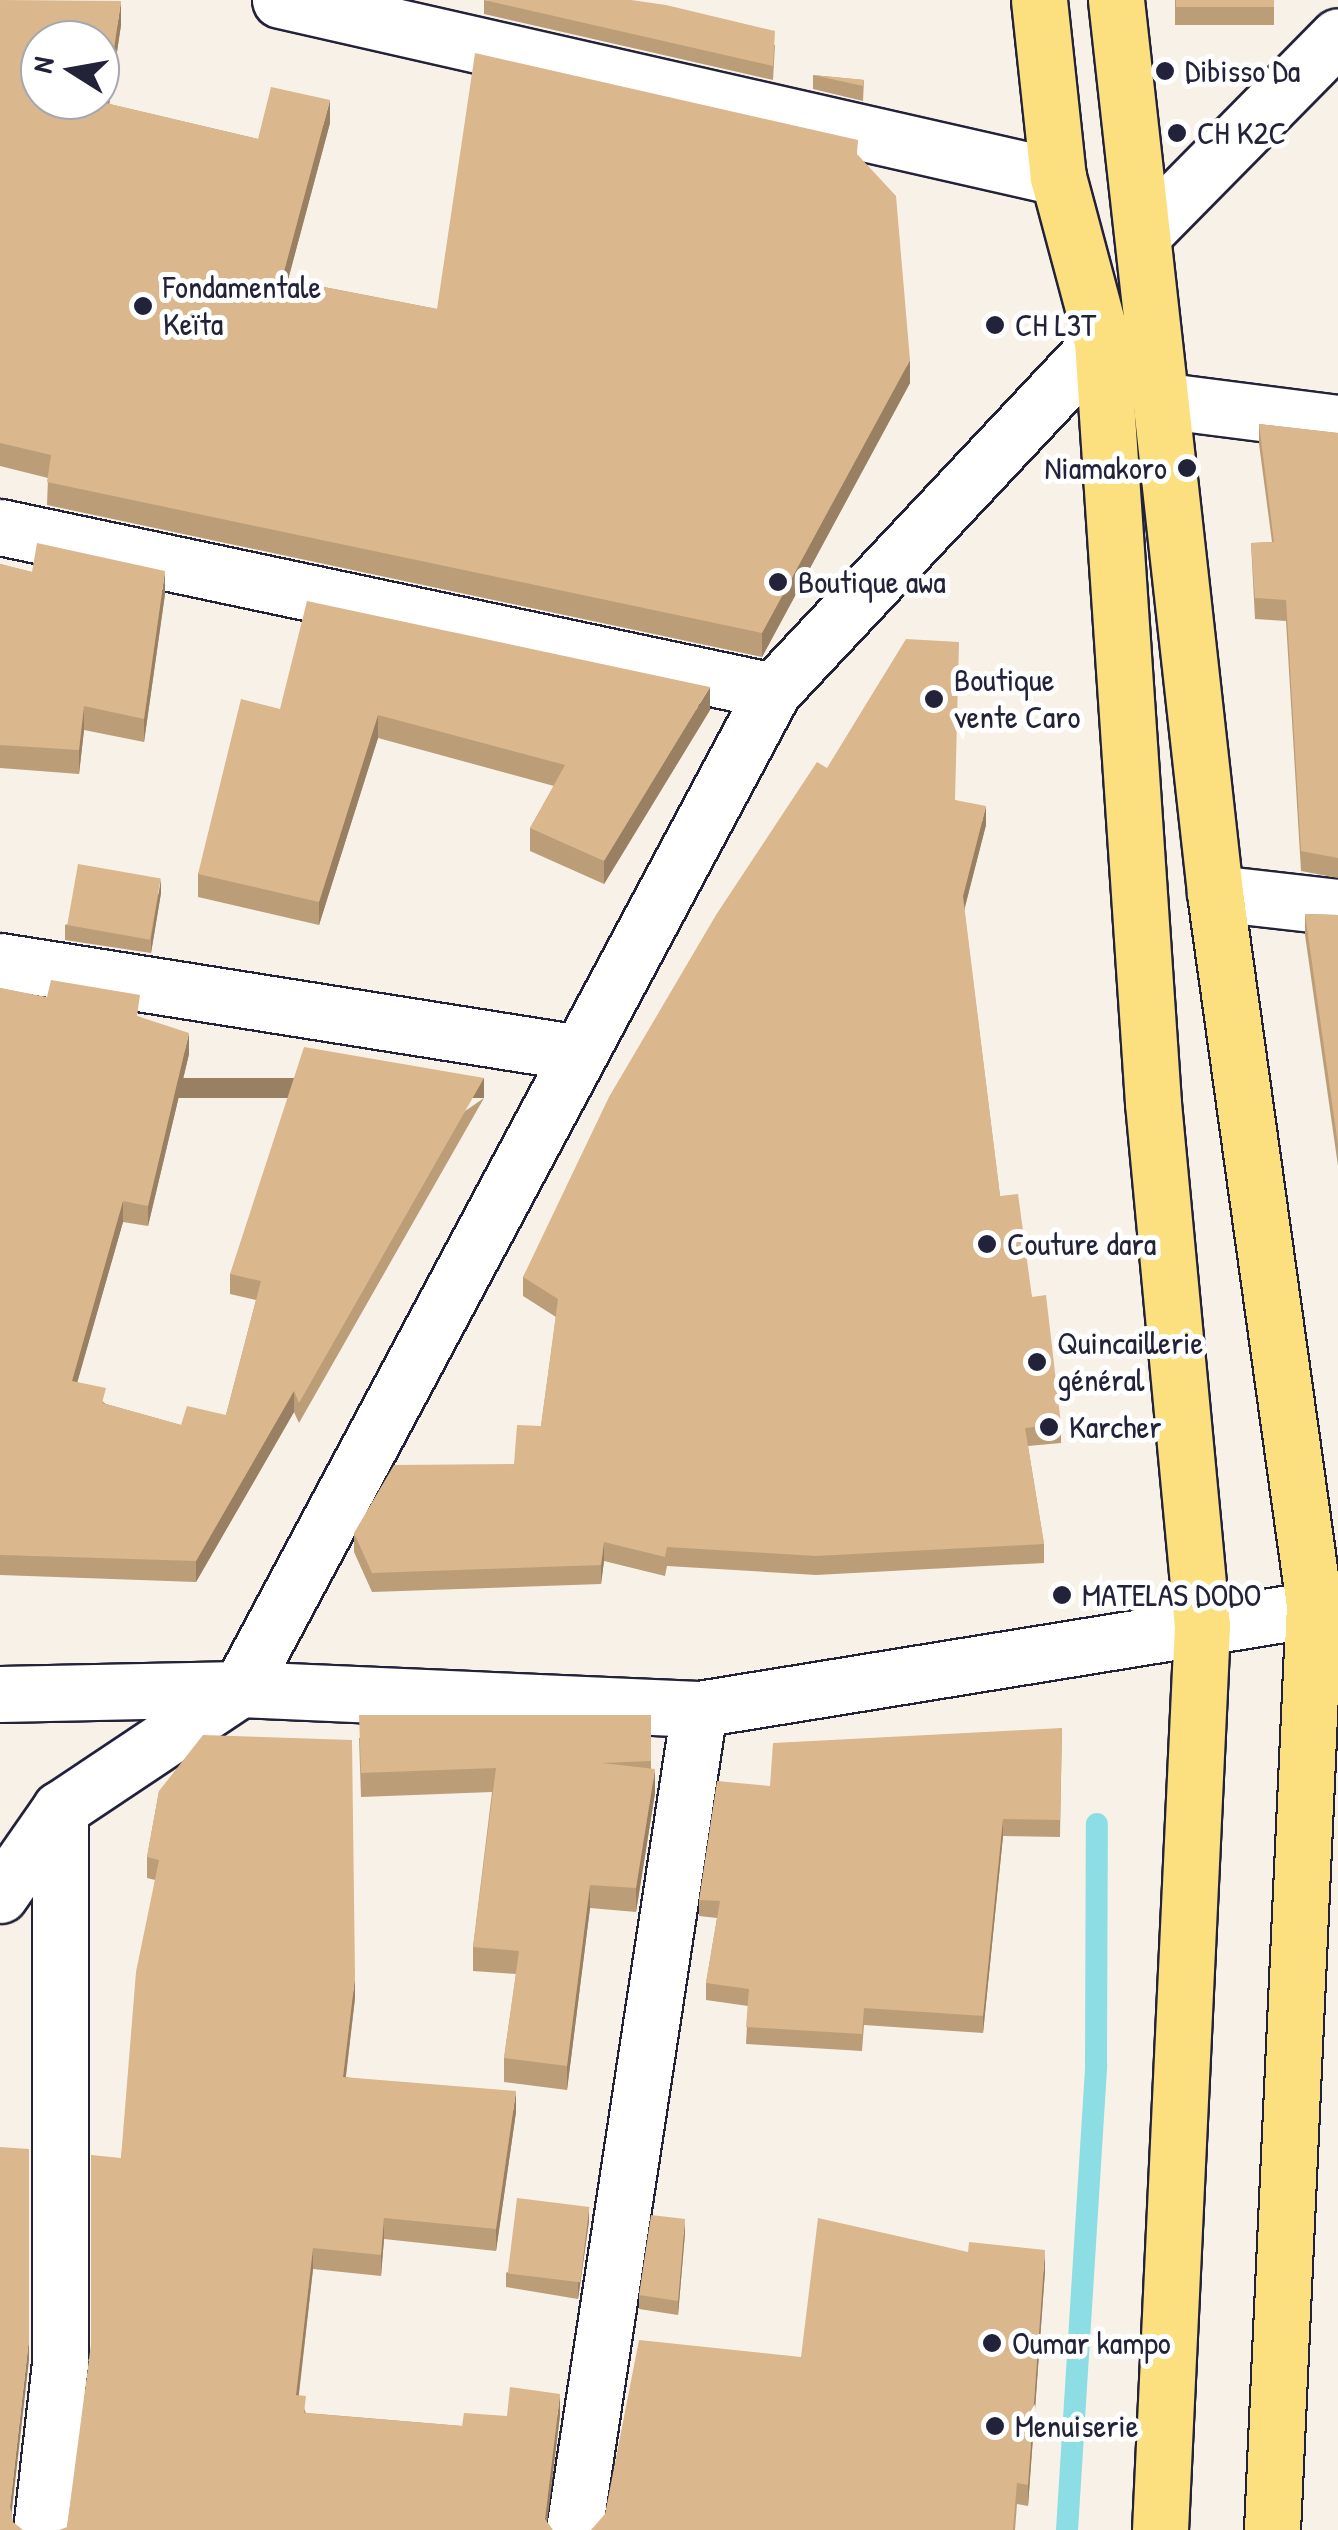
<!DOCTYPE html>
<html>
<head>
<meta charset="utf-8">
<style>
	body { margin:0 }
	#map { position:relative; width:1338px; height:2530px; overflow:hidden; background:#f8f1e8; font-family:"Patrick Hand",sans-serif }
	div>[style] { position:absolute }
	[style*='--x'] { left:calc(var(--x)*1px); top:calc(var(--y)*1px); width:calc(var(--w)*1px); rotate:calc(var(--a)*1deg) }
	.stream>* { height:22px; margin:-11px; padding:0 11px; transform-origin:11px; border-radius:11px; background:#8cdde4 }
	.roads { filter:drop-shadow(2px 0 #22223b) drop-shadow(-2px 0 #22223b) drop-shadow(0 2px #22223b) drop-shadow(0 -2px #22223b) }
	.minor>* { height:55px; margin:-27.5px; padding:0 27.5px; transform-origin:27.5px; border-radius:27.5px; background:#fff }
	.major>* { height:55px; margin:-27.5px; padding:0 27.5px; transform-origin:27.5px; border-radius:27.5px; background:#fce080 }
	.wall>* { inset:0; background:#bb9d78; transform-origin:0 0 }
	.shaded-wall>* { inset:0; background:#998062; transform-origin:0 0 }
	.building>* { inset:0; background:#dab78c; transform-origin:0 0 }
	.dots>* { width:28px; height:28px; translate:-50% -50%; box-sizing:border-box; border:5px solid #fff; border-radius:50% }
	span { translate:-50% -50%; white-space:nowrap; text-align:center; line-height:1.15; -webkit-text-stroke:10px #fff; paint-order:stroke }
	.poi-label { font-size:32px; color:#22223b }
	.left { translate:0 -50%; text-align:left }
	.right { translate:-100% -50%; text-align:right }
	.north { position:absolute; left:20px; top:20px; width:100px; height:100px; box-sizing:border-box; background:#fff; border:2px solid #a7a7b1; border-radius:50%; rotate:281deg; font-size:28px; font-weight:700; line-height:40px; text-align:center; color:#22223b }
	.north::after { content:''; display:block; margin:auto; width:35px; height:45px; background:#22223b; clip-path:polygon(50% 0,100% 100%,50% 72%,0 100%) }
</style>
</head>
<body>
<div id="map">
	<div class="stream">
		<i style="--x:1067;--y:2530;--w:466;--a:-86.4"></i>
		<i style="--x:1096;--y:2065;--w:241;--a:-89.8"></i>
	</div>
	<div class="roads">
		<div class="minor">
			<i style="--x:280;--y:0;--w:798;--a:12.82"></i>
			<i style="--x:1144;--y:233;--w:276;--a:-45.4"></i>
			<i style="--x:1167;--y:401;--w:172;--a:7.3"></i>
			<i style="--x:0;--y:527;--w:790;--a:11.98"></i>
			<i style="--x:1215;--y:893;--w:124;--a:6.5"></i>
			<i style="--x:0;--y:961;--w:580;--a:9.02"></i>
			<i style="--x:0;--y:1694;--w:240;--a:-1.2"></i>
			<i style="--x:240;--y:1689;--w:459;--a:2.5"></i>
			<i style="--x:699;--y:1709;--w:647;--a:-9.24"></i>
			<i style="--x:0;--y:1895;--w:105;--a:-55.1"></i>
			<i style="--x:60;--y:1809;--w:216;--a:-33.7"></i>
			<i style="--x:240;--y:1689;--w:1131;--a:-61.89"></i>
			<i style="--x:773;--y:691;--w:480;--a:-46.8"></i>
			<i style="--x:41;--y:2530;--w:169;--a:-83.5"></i>
			<i style="--x:60;--y:2362;--w:553;--a:-90"></i>
			<i style="--x:574;--y:2530;--w:830;--a:-81.34"></i>
		</div>
		<div class="major">
			<i style="--x:1039;--y:0;--w:178;--a:83.9"></i>
			<i style="--x:1058;--y:177;--w:170;--a:75"></i>
			<i style="--x:1102;--y:341;--w:764;--a:86.17"></i>
			<i style="--x:1153;--y:1103;--w:525;--a:84.65"></i>
			<i style="--x:1202;--y:1626;--w:905;--a:92.66"></i>
			<i style="--x:1116;--y:0;--w:898;--a:83.67"></i>
			<i style="--x:1215;--y:893;--w:719;--a:82.08"></i>
			<i style="--x:1314;--y:1605;--w:926;--a:92.6"></i>
		</div>
	</div>
	<div class="wall">
		<i style="clip-path:polygon(0 0,121px 25px,109px 104px,258px 139px,330px 123px,288px 280px,437px 309px,858px 155px,910px 383px,762px 657px,47px 505px,48px 478px,0 466px)"></i>
		<i style="clip-path:polygon(484px 0,775px 45px,773px 80px,484px 14px)"></i>
		<i style="left:1175px;top:0;width:99px;height:25px"></i>
		<i style="clip-path:polygon(813px 75px,864px 80px,863px 101px,813px 89px)"></i>
		<i style="clip-path:polygon(1259px 424px,1338px 433px,1338px 878px,1301px 871px,1286px 621px,1255px 619px,1251px 543px,1272px 542px,1259px 444px)"></i>
		<i style="clip-path:polygon(0 564px,32px 572px,165px 594px,144px 742px,84px 730px,79px 774px,0 768px)"></i>
		<i style="clip-path:polygon(280px 709px,710px 710px,604px 884px,530px 851px,530px 828px,554px 786px,378px 738px,319px 925px,198px 897px,198px 874px)"></i>
		<i style="clip-path:polygon(827px 768px,955px 800px,986px 825px,964px 909px,1000px 1196px,1032px 1297px,1061px 1424px,1061px 1443px,1028px 1446px,1044px 1544px,1044px 1563px,816px 1575px,667px 1566px,665px 1576px,604px 1561px,601px 1584px,372px 1592px,354px 1552px,354px 1533px,514px 1464px,541px 1426px,556px 1317px,523px 1296px,523px 1277px)"></i>
		<i style="clip-path:polygon(161px 893px,151px 953px,65px 940px,65px 925px)"></i>
		<i style="clip-path:polygon(1305px 914px,1338px 915px,1338px 1166px,1305px 935px)"></i>
		<i style="clip-path:polygon(0 988px,140px 1017px,189px 1054px,148px 1226px,123px 1222px,77px 1382px,106px 1404px,181px 1425px,226px 1415px,256px 1300px,230px 1294px,230px 1274px,484px 1098px,299px 1423px,294px 1412px,196px 1582px,0 1575px)"></i>
		<i style="clip-path:polygon(651px 1715px,651px 1769px,655px 1793px,636px 1912px,590px 1908px,567px 2090px,504px 2082px,504px 2058px,516px 1974px,473px 1971px,473px 1947px,492px 1792px,361px 1797px,359px 1738px)"></i>
		<i style="clip-path:polygon(1062px 1728px,1060px 1837px,1003px 1836px,983px 2033px,864px 2025px,862px 2051px,746px 2044px,748px 2006px,706px 2000px,706px 1983px,717px 1918px,699px 1916px,699px 1900px,770px 1786px)"></i>
		<i style="clip-path:polygon(159px 1791px,355px 1998px,346px 2077px,516px 2112px,496px 2251px,384px 2239px,381px 2276px,313px 2269px,299px 2395px,306px 2413px,462px 2426px,507px 2416px,560px 2415px,547px 2522px,67px 2527px,121px 2158px,155px 1880px,147px 1878px,147px 1857px)"></i>
		<i style="clip-path:polygon(589px 2221px,578px 2299px,506px 2287px,506px 2273px)"></i>
		<i style="clip-path:polygon(685px 2233px,678px 2315px,639px 2309px,639px 2295px)"></i>
		<i style="clip-path:polygon(1045px 2271px,1028px 2506px,1017px 2504px,1015px 2530px,591px 2530px,801px 2357px)"></i>
	</div>
	<div class="shaded-wall">
		<i style="clip-path:polygon(121px 1px,121px 25px,106px 126px,106px 103px)"></i>
		<i style="clip-path:polygon(330px 100px,330px 123px,282px 302px,282px 279px)"></i>
		<i style="clip-path:polygon(910px 360px,910px 383px,762px 657px,762px 633px)"></i>
		<i style="clip-path:polygon(165px 571px,165px 594px,144px 742px,144px 719px)"></i>
		<i style="clip-path:polygon(710px 687px,710px 710px,604px 884px,604px 861px)"></i>
		<i style="clip-path:polygon(84px 706px,84px 730px,79px 774px,79px 750px)"></i>
		<i style="clip-path:polygon(378px 715px,378px 738px,319px 925px,319px 902px)"></i>
		<i style="clip-path:polygon(986px 806px,986px 825px,963px 915px,963px 896px)"></i>
		<i style="clip-path:polygon(161px 879px,161px 893px,151px 953px,151px 939px)"></i>
		<i style="clip-path:polygon(189px 1033px,189px 1054px,148px 1226px,148px 1206px)"></i>
		<i style="left:484px;top:1078px;width:20px;height:374px;rotate:90deg"></i>
		<i style="clip-path:polygon(123px 1201px,123px 1222px,72px 1401px,72px 1381px)"></i>
		<i style="clip-path:polygon(294px 1391px,294px 1412px,196px 1582px,196px 1561px)"></i>
		<i style="clip-path:polygon(604px 1542px,604px 1561px,601px 1584px,601px 1565px)"></i>
		<i style="clip-path:polygon(655px 1769px,655px 1793px,636px 1912px,636px 1888px)"></i>
		<i style="clip-path:polygon(1003px 1819px,1003px 1836px,983px 2033px,983px 2016px)"></i>
		<i style="clip-path:polygon(590px 1885px,590px 1908px,567px 2090px,567px 2066px)"></i>
		<i style="clip-path:polygon(355px 1977px,355px 1998px,343px 2098px,343px 2077px)"></i>
		<i style="clip-path:polygon(516px 2091px,516px 2112px,496px 2251px,496px 2229px)"></i>
		<i style="clip-path:polygon(589px 2207px,589px 2221px,578px 2299px,578px 2285px)"></i>
		<i style="clip-path:polygon(384px 2218px,384px 2239px,381px 2276px,381px 2255px)"></i>
		<i style="clip-path:polygon(685px 2219px,685px 2233px,678px 2315px,678px 2301px)"></i>
		<i style="clip-path:polygon(313px 2248px,313px 2269px,296px 2416px,296px 2395px)"></i>
		<i style="clip-path:polygon(1045px 2250px,1045px 2271px,1028px 2506px,1028px 2485px)"></i>
		<i style="clip-path:polygon(29px 2339px,29px 2360px,10px 2527px,10px 2506px)"></i>
		<i style="clip-path:polygon(560px 2394px,560px 2415px,546px 2530px,545px 2519px)"></i>
	</div>
	<div class="building">
		<i style="clip-path:polygon(evenodd,0 0,121px 1px,106px 103px,258px 139px,271px 87px,330px 100px,282px 279px,437px 309px,475px 53px,858px 140px,857px 154px,896px 196px,910px 360px,762px 633px,47px 482px,51px 455px,0 443px,0 0,40px 40px,100px 40px,100px 100px,40px 100px,40px 40px)"></i>
		<i style="clip-path:polygon(484px 0,631px 0,666px 5px,775px 31px,773px 66px)"></i>
		<i style="left:1176px;top:0;width:98px;height:7px"></i>
		<i style="clip-path:polygon(813px 75px,864px 80px,863px 86px)"></i>
		<i style="clip-path:polygon(1259px 424px,1338px 433px,1338px 858px,1301px 851px,1286px 600px,1255px 598px,1251px 543px,1274px 542px)"></i>
		<i style="clip-path:polygon(37px 543px,165px 571px,144px 719px,84px 706px,79px 750px,0 745px,0 564px,32px 572px)"></i>
		<i style="clip-path:polygon(307px 601px,710px 687px,604px 861px,530px 828px,565px 765px,378px 715px,319px 902px,198px 874px,241px 699px,280px 709px)"></i>
		<i style="clip-path:polygon(906px 639px,959px 642px,955px 800px,986px 806px,963px 896px,1000px 1196px,1018px 1194px,1032px 1297px,1046px 1295px,1061px 1424px,1025px 1428px,1044px 1544px,816px 1556px,667px 1547px,665px 1557px,604px 1542px,601px 1565px,372px 1573px,354px 1533px,394px 1465px,514px 1464px,517px 1425px,541px 1426px,558px 1299px,523px 1277px,609px 1097px,716px 915px,817px 762px,827px 768px)"></i>
		<i style="left:78px;top:864px;width:84px;height:62px;rotate:10deg"></i>
		<i style="clip-path:polygon(1305px 914px,1338px 915px,1338px 1145px)"></i>
		<i style="clip-path:polygon(51px 980px,140px 995px,137px 1016px,189px 1033px,148px 1206px,123px 1201px,72px 1381px,106px 1388px,102px 1403px,181px 1425px,187px 1406px,226px 1415px,261px 1281px,230px 1274px,304px 1047px,484px 1078px,299px 1403px,294px 1391px,196px 1561px,0 1555px,0 988px,47px 997px)"></i>
		<i style="clip-path:polygon(359px 1715px,651px 1715px,651px 1761px,602px 1763px,655px 1769px,636px 1888px,590px 1885px,567px 2066px,504px 2058px,519px 1951px,473px 1947px,496px 1768px,361px 1773px)"></i>
		<i style="clip-path:polygon(1062px 1728px,1060px 1820px,1003px 1819px,983px 2016px,864px 2008px,862px 2034px,746px 2027px,749px 1989px,706px 1983px,720px 1901px,699px 1900px,717px 1781px,770px 1786px,773px 1743px)"></i>
		<i style="clip-path:polygon(203px 1735px,352px 1740px,355px 1977px,343px 2077px,516px 2091px,496px 2229px,384px 2218px,381px 2255px,313px 2248px,296px 2395px,306px 2396px,304px 2413px,462px 2426px,464px 2413px,507px 2416px,510px 2387px,560px 2394px,545px 2519px,553px 2530px,59px 2530px,67px 2527px,91px 2344px,91px 2155px,121px 2158px,136px 1972px,159px 1860px,147px 1857px,159px 1791px)"></i>
		<i style="clip-path:polygon(0 2147px,29px 2149px,29px 2339px,10px 2506px,13px 2522px,23px 2530px,0 2530px)"></i>
		<i style="left:517px;top:2198px;width:73px;height:76px;rotate:7deg"></i>
		<i style="clip-path:polygon(651px 2215px,685px 2219px,678px 2301px,639px 2295px)"></i>
		<i style="clip-path:polygon(818px 2218px,968px 2252px,969px 2242px,1045px 2250px,1028px 2485px,1017px 2483px,1013px 2530px,591px 2530px,605px 2514px,639px 2340px,801px 2357px)"></i>
	</div>
	<div class="dots">
		<i style="left:1165px;top:71px;background:#22223b"></i>
		<i style="left:1177px;top:133px;background:#22223b"></i>
		<i style="left:143px;top:306px;background:#22223b"></i>
		<i style="left:995px;top:325px;background:#22223b"></i>
		<i style="left:1187px;top:468px;background:#22223b"></i>
		<i style="left:778px;top:582px;background:#22223b"></i>
		<i style="left:934px;top:699px;background:#22223b"></i>
		<i style="left:987px;top:1244px;background:#22223b"></i>
		<i style="left:1037px;top:1362px;background:#22223b"></i>
		<i style="left:1049px;top:1427px;background:#22223b"></i>
		<i style="left:1062px;top:1595px;background:#22223b"></i>
		<i style="left:992px;top:2343px;background:#22223b"></i>
		<i style="left:995px;top:2426px;background:#22223b"></i>
	</div>
	<div class="poi-label">
		<span class="left" style="left:1185px;top:71px">Dibisso Da</span>
		<span class="left" style="left:1197px;top:133px">CH K2C</span>
		<span class="left" style="left:163px;top:306px">Fondamentale<br>Keïta</span>
		<span class="left" style="left:1015px;top:325px">CH L3T</span>
		<span class="right" style="left:1167px;top:468px">Niamakoro</span>
		<span class="left" style="left:798px;top:582px">Boutique awa</span>
		<span class="left" style="left:954px;top:699px">Boutique<br>vente Caro</span>
		<span class="left" style="left:1007px;top:1244px">Couture dara</span>
		<span class="left" style="left:1057px;top:1362px">Quincaillerie<br>général</span>
		<span class="left" style="left:1069px;top:1427px">Karcher</span>
		<span class="left" style="left:1082px;top:1595px">MATELAS DODO</span>
		<span class="left" style="left:1012px;top:2343px">Oumar kampo</span>
		<span class="left" style="left:1015px;top:2426px">Menuiserie</span>
	</div>
	<div class="north">N</div>
</div>
</body>
</html>
